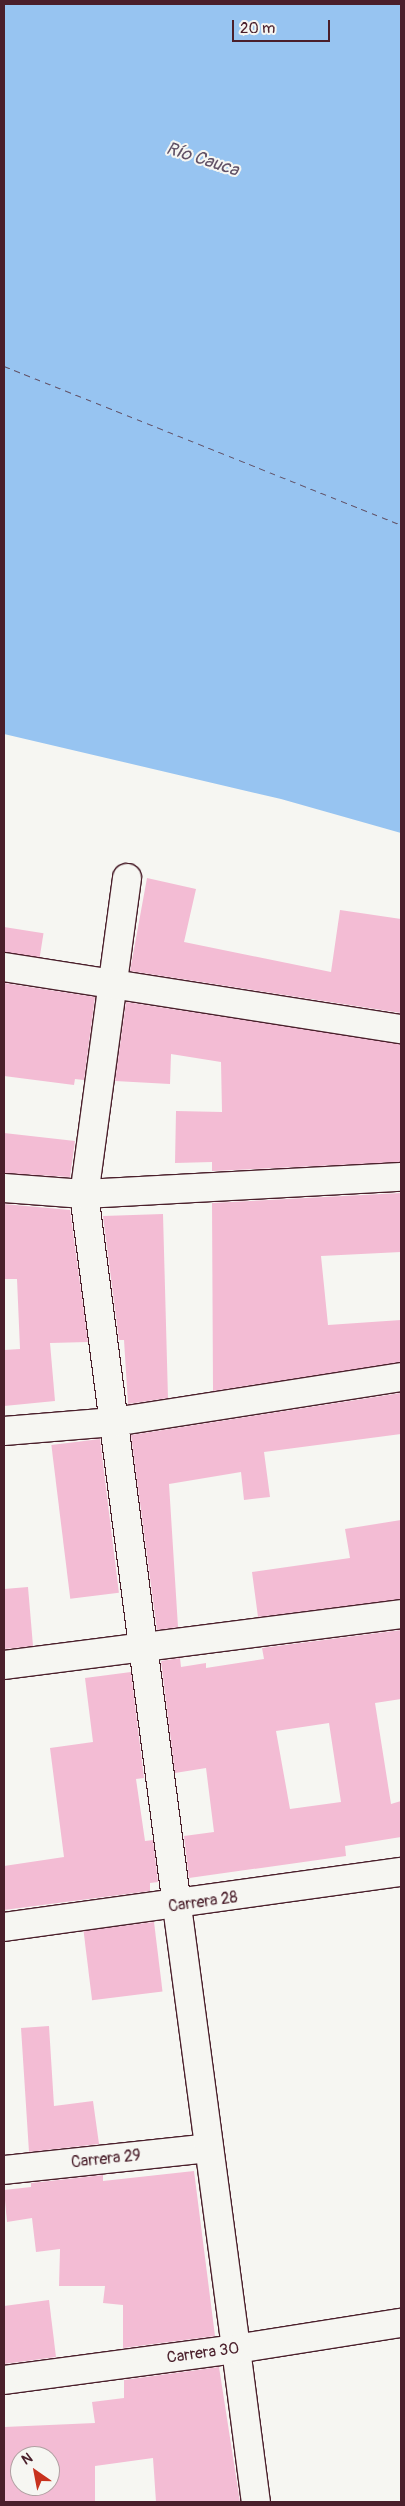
<!DOCTYPE html>
<html>
<head>
<meta charset="utf-8">
<style>
	body { margin:0 }
	#map { position:relative; width:405px; height:2506px; overflow:hidden; background:#f6f6f2; font-family:Pangolin,sans-serif }
	div>[style] { position:absolute }
	[style*='--x'] { left:calc(var(--x)*1px); top:calc(var(--y)*1px); width:calc(var(--w)*1px); rotate:calc(var(--a)*1deg) }
	.water>* { inset:0; background:#97c4f1 }
	.ferry>* { height:1px; margin-top:-0.5px; transform-origin:0; background:repeating-linear-gradient(90deg,#615166 0 6px,transparent 0 11px) }
	.building>* { inset:0; background:#f3bcd4; transform-origin:0 0 }
	.roads { filter:drop-shadow(1px 0 #4a1f2b) drop-shadow(-1px 0 #4a1f2b) drop-shadow(0 1px #4a1f2b) drop-shadow(0 -1px #4a1f2b) }
	.minor>* { height:28px; margin:-14px; padding:0 14px; transform-origin:14px; border-radius:14px; background:#f6f6f2 }
	.major>* { height:28px; margin:-14px; padding:0 14px; transform-origin:14px; border-radius:14px; background:#f6f6f2 }
	span { translate:-50% -50%; white-space:nowrap; text-align:center; line-height:1.15; -webkit-text-stroke:4px #f6f6f2; paint-order:stroke }
	.street-label { font-size:16px; color:#4a1f2b }
	.water-label { font-size:18px; color:#615166; font-style:italic }
	.frame { position:absolute; inset:0; border:5px solid #4a1f2b; pointer-events:none }
	.north { position:absolute; left:10px; top:2446px; width:50px; height:50px; box-sizing:border-box; background:#f6f6f2; border:1px solid #b1a0a2; border-radius:50%; rotate:327deg; font-size:14px; font-weight:700; line-height:20px; text-align:center; color:#4a1f2b }
	.north::after { content:''; display:block; margin:auto; width:18px; height:22px; background:#c8321e; clip-path:polygon(50% 0,100% 100%,50% 72%,0 100%) }
	.scale { position:absolute; left:232px; top:20px; width:98px; height:22px; box-sizing:border-box; border:2px solid #4a1f2b; border-top:0; padding-left:6px; font-size:15px; line-height:18px; white-space:nowrap; color:#4a1f2b; -webkit-text-stroke:4px #f6f6f2; paint-order:stroke }
</style>
</head>
<body>
<div id="map">
	<div class="water">
		<i style="clip-path:polygon(4px 4px,401px 4px,401px 833px,281px 799px,4px 734px)"></i>
	</div>
	<div class="ferry">
		<i style="--x:4;--y:366;--w:428;--a:21.8"></i>
	</div>
	<div class="building">
		<i style="clip-path:polygon(147px 878px,196px 889px,184px 942px,331px 972px,340px 910px,401px 919px,401px 1013px,130px 971px)"></i>
		<i style="left:4px;top:927px;width:40px;height:25px;rotate:9deg"></i>
		<i style="clip-path:polygon(4px 983px,95px 997px,84px 1080px,75px 1079px,74px 1085px,4px 1076px)"></i>
		<i style="clip-path:polygon(126px 1002px,401px 1044px,401px 1162px,212px 1171px,212px 1162px,175px 1163px,176px 1111px,222px 1112px,221px 1062px,171px 1054px,170px 1084px,115px 1081px)"></i>
		<i style="clip-path:polygon(4px 1133px,75px 1141px,70px 1177px,4px 1173px)"></i>
		<i style="clip-path:polygon(401px 1193px,401px 1252px,321px 1256px,328px 1325px,401px 1320px,401px 1362px,213px 1391px,212px 1203px)"></i>
		<i style="clip-path:polygon(4px 1204px,70px 1210px,88px 1342px,50px 1343px,55px 1401px,4px 1406px,4px 1350px,20px 1349px,17px 1279px,4px 1279px)"></i>
		<i style="clip-path:polygon(163px 1214px,168px 1398px,128px 1404px,124px 1340px,119px 1340px,103px 1216px)"></i>
		<i style="clip-path:polygon(401px 1393px,401px 1434px,264px 1452px,270px 1497px,244px 1500px,241px 1472px,169px 1484px,178px 1627px,157px 1630px,131px 1435px)"></i>
		<i style="left:100px;top:1439px;width:155px;height:49px;rotate:83deg"></i>
		<i style="clip-path:polygon(401px 1520px,401px 1599px,258px 1617px,252px 1572px,350px 1558px,345px 1529px)"></i>
		<i style="clip-path:polygon(28px 1587px,33px 1646px,4px 1649px,4px 1589px)"></i>
		<i style="clip-path:polygon(evenodd,401px 1630px,401px 1699px,375px 1703px,391px 1804px,401px 1801px,401px 1837px,345px 1846px,346px 1856px,189px 1878px,184px 1836px,214px 1832px,206px 1768px,175px 1773px,161px 1661px,180px 1658px,181px 1667px,206px 1663px,206px 1668px,264px 1659px,262px 1648px,401px 1630px,329px 1723px,341px 1802px,290px 1809px,276px 1731px,329px 1723px)"></i>
		<i style="clip-path:polygon(131px 1672px,144px 1778px,136px 1779px,145px 1841px,153px 1840px,158px 1882px,150px 1883px,150px 1891px,4px 1910px,4px 1866px,64px 1857px,50px 1748px,93px 1742px,85px 1678px)"></i>
		<i style="left:154px;top:1922px;width:70px;height:71px;rotate:83deg"></i>
		<i style="clip-path:polygon(49px 2026px,54px 2106px,93px 2101px,99px 2144px,29px 2152px,21px 2028px)"></i>
		<i style="clip-path:polygon(194px 2171px,215px 2336px,123px 2348px,123px 2305px,103px 2303px,105px 2286px,59px 2286px,60px 2249px,36px 2252px,32px 2218px,7px 2222px,4px 2190px,31px 2187px,31px 2183px,103px 2175px,103px 2181px)"></i>
		<i style="clip-path:polygon(49px 2300px,56px 2357px,4px 2364px,4px 2306px)"></i>
		<i style="clip-path:polygon(evenodd,219px 2367px,240px 2502px,156px 2502px,153px 2458px,95px 2466px,95px 2502px,4px 2502px,4px 2427px,95px 2423px,92px 2402px,124px 2398px,124px 2380px,219px 2367px,20px 2456px,50px 2456px,50px 2486px,20px 2486px,20px 2456px)"></i>
	</div>
	<div class="roads">
		<div class="minor">
			<i style="--x:127;--y:878;--w:319;--a:97.7"></i>
			<i style="--x:84;--y:1194;--w:718;--a:82.56"></i>
			<i style="--x:4;--y:967;--w:402;--a:8.9"></i>
			<i style="--x:4;--y:1188;--w:80;--a:4.3"></i>
			<i style="--x:84;--y:1194;--w:317;--a:-3.1"></i>
			<i style="--x:4;--y:1431;--w:110;--a:-4.7"></i>
			<i style="--x:114;--y:1422;--w:291;--a:-8.9"></i>
			<i style="--x:4;--y:1665;--w:400;--a:-7.3"></i>
			<i style="--x:4;--y:2170;--w:206;--a:-6.1"></i>
			<i style="--x:4;--y:2380;--w:234;--a:-7.6"></i>
			<i style="--x:236;--y:2349;--w:154;--a:82.6"></i>
		</div>
		<div class="major">
			<i style="--x:177;--y:1906;--w:447;--a:82.4"></i>
			<i style="--x:236;--y:2349;--w:167;--a:-9"></i>
			<i style="--x:4;--y:1927;--w:401;--a:-7.9"></i>
		</div>
	</div>
	<div class="street-label">
		<span style="left:203px;top:1902px;rotate:-8deg">Carrera 28</span>
		<span style="left:106px;top:2159px;rotate:-6deg">Carrera 29</span>
		<span style="left:203px;top:2353px;rotate:-8deg">Carrera 30</span>
	</div>
	<div class="water-label">
		<span style="left:202px;top:160px;rotate:18deg">Río Cauca</span>
	</div>
	<div class="frame"></div>
	<div class="north">N</div>
	<div class="scale">20 m</div>
</div>
</body>
</html>
